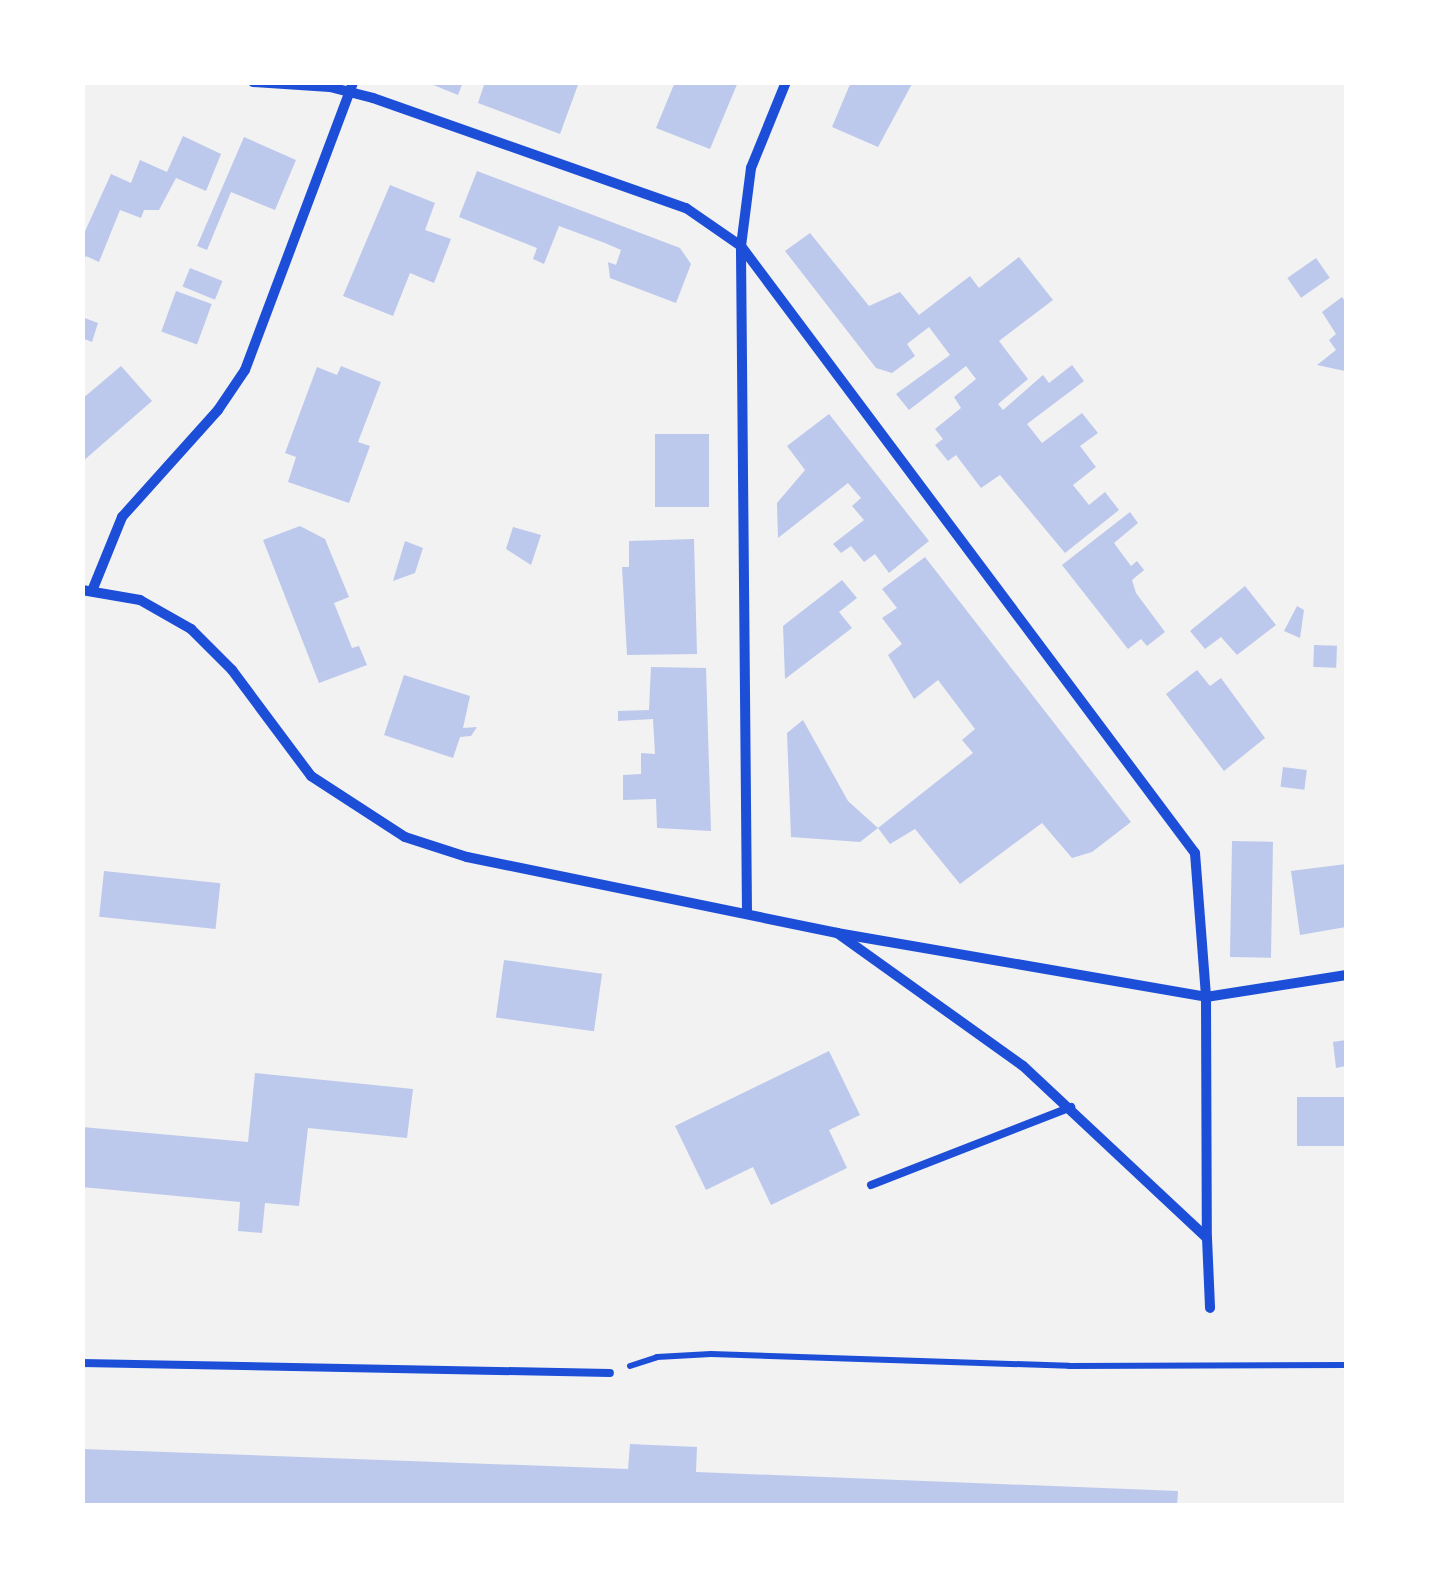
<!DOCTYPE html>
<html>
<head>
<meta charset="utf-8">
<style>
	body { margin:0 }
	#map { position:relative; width:1429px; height:1588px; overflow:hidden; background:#f2f2f2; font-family:"Archivo Narrow",sans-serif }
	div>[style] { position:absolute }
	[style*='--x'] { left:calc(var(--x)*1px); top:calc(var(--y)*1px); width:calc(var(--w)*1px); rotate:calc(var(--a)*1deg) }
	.building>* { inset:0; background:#bdc9ec; transform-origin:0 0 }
	.path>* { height:6px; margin:-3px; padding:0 3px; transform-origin:3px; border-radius:3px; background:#1d4ed8 }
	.service>* { height:8px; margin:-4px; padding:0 4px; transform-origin:4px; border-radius:4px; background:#1d4ed8 }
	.minor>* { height:10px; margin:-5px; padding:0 5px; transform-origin:5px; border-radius:5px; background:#1d4ed8 }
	span { translate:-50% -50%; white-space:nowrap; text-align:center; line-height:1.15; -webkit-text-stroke:8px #fff; paint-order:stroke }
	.frame { position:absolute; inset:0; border:85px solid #fff; pointer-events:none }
</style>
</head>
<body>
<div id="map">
	<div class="building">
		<i style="clip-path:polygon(426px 82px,463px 82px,458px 95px)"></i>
		<i style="clip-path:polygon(485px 82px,579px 82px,560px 134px,478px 103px)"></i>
		<i style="clip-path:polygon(675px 82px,738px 82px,710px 149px,656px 128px)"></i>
		<i style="clip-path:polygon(851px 82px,913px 82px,878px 147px,832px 127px)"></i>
		<i style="clip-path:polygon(183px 136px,221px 154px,206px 191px,176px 178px,159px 210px,144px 210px,141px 218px,120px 210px,99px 262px,86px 256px,82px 263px,82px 238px,111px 174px,131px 183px,140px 160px,167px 172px)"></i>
		<i style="clip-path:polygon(244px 137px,296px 160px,275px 210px,231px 192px,207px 250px,197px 246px)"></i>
		<i style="clip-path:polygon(477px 171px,680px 248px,691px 264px,676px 303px,610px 278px,608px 262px,616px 265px,621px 250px,605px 243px,559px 226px,544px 264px,533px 259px,537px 248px,459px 217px)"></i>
		<i style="clip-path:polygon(390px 185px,435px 203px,425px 230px,451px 239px,434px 283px,410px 273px,393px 316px,343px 296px)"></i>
		<i style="clip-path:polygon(810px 233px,869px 306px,900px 292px,919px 315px,970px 276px,979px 288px,1019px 257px,1053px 300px,999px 341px,1028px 379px,998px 404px,1003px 410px,1043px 375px,1049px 383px,1072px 365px,1084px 381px,1027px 424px,1042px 443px,1082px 413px,1098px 433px,1080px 446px,1096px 467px,1073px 485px,1089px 505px,1105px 492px,1119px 510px,1065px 553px,1000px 475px,981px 488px,956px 455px,948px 461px,935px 445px,943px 439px,935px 429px,961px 408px,954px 397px,976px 379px,966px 366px,909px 410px,896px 394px,950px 355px,929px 327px,907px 344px,915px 356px,892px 373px,876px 368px,785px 251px)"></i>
		<i style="left:1316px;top:258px;width:24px;height:35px;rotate:55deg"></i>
		<i style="left:190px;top:268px;width:35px;height:20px;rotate:22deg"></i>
		<i style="left:176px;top:291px;width:38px;height:43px;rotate:20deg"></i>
		<i style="clip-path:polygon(1342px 297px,1346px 303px,1345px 371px,1317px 365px,1336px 350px,1329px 340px,1336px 334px,1322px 312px)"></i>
		<i style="clip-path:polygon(82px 317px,98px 323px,92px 342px,82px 338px)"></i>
		<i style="clip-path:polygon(121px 366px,152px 401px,82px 462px,82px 399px)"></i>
		<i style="clip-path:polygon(341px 366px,381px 382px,358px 442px,370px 446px,349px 503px,288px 482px,296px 457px,285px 453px,317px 367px,337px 375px)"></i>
		<i style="clip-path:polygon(829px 414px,929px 541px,889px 573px,875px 554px,864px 562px,851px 546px,841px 553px,833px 544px,864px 520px,852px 506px,861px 498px,848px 483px,778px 538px,777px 503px,805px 470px,787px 446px)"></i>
		<i style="left:655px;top:434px;width:54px;height:73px"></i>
		<i style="clip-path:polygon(1130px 512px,1138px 523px,1114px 543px,1131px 566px,1137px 561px,1144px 570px,1132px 580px,1136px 593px,1165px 632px,1147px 646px,1141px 639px,1128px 649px,1062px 565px)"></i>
		<i style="clip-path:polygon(300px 526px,325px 539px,349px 597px,334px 603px,352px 648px,359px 646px,367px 665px,319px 683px,263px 540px)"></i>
		<i style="clip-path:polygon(513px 527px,541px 535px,531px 565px,506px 549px)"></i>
		<i style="clip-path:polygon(694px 539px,697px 654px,627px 655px,622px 567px,629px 567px,629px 541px)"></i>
		<i style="clip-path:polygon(405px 541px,423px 548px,415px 573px,393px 581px)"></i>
		<i style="clip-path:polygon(925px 557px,1131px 822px,1092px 852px,1072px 858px,1042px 823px,960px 884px,915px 829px,890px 844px,878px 828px,973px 753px,962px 740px,975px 729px,938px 680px,914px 699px,888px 655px,902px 644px,882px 618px,897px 608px,882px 589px)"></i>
		<i style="clip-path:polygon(842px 580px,857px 598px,839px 612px,852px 628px,785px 679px,783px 626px)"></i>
		<i style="clip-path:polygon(1245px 586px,1276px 625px,1237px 655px,1221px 637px,1205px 649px,1190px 631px)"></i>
		<i style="clip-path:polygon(1297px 606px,1304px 610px,1300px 638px,1284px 631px)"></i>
		<i style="left:1314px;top:645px;width:23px;height:22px;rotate:2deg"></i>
		<i style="clip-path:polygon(651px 667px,706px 668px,711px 831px,657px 828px,656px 799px,623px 800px,623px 775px,641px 774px,641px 753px,655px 754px,653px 719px,618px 721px,618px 711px,649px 710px)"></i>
		<i style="clip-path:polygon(1197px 670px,1210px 686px,1221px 678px,1265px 738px,1224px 771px,1166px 694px)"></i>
		<i style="clip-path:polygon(404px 675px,470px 696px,463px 728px,477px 727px,471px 736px,460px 737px,453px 758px,384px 735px)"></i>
		<i style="clip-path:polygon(803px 720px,848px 801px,878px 828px,860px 842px,791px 837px,787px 733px)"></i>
		<i style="left:1283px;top:767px;width:24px;height:20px;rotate:7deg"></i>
		<i style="left:1232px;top:841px;width:41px;height:116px;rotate:1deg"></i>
		<i style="clip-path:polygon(1346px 864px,1346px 927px,1300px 935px,1291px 871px)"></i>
		<i style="left:104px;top:871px;width:117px;height:46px;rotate:6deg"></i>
		<i style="left:504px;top:960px;width:99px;height:58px;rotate:8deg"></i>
		<i style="clip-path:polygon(1346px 1040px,1346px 1066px,1336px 1068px,1333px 1042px)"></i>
		<i style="clip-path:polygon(829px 1051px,860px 1115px,829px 1130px,847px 1168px,771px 1205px,753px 1167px,706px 1190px,675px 1126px)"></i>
		<i style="clip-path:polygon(255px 1073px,413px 1089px,407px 1138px,308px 1128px,299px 1206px,265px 1203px,262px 1233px,238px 1231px,240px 1202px,82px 1187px,82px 1127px,248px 1142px)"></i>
		<i style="left:1346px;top:1097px;width:49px;height:49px;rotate:90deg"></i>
		<i style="clip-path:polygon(630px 1444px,697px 1447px,696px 1472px,1178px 1491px,1177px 1506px,82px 1506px,82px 1449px,628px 1469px)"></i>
	</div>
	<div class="path">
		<i style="--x:630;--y:1366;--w:28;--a:-18"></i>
		<i style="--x:657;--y:1357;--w:54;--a:-3.2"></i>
		<i style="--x:711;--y:1354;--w:358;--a:1.9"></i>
		<i style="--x:1069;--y:1366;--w:277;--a:-0.2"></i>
	</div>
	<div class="service">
		<i style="--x:871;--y:1185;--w:215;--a:-21.3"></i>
		<i style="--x:82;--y:1363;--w:528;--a:1.09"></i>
	</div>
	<div class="minor">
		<i style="--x:253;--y:82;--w:77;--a:3.7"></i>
		<i style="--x:330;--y:87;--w:44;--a:14.3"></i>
		<i style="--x:373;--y:98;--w:332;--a:19.4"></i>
		<i style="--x:686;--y:208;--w:67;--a:34.6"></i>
		<i style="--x:741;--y:246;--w:758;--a:53.21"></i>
		<i style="--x:1195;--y:853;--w:144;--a:85.6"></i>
		<i style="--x:1206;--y:997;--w:142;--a:-8.9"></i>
		<i style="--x:82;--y:590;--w:59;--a:9.8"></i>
		<i style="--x:140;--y:600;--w:59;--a:29.6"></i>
		<i style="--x:191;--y:629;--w:58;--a:45"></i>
		<i style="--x:232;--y:670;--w:132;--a:53.3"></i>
		<i style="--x:311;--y:776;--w:112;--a:33"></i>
		<i style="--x:405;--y:837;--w:65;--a:17.9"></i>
		<i style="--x:467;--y:857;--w:378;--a:11.6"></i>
		<i style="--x:837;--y:933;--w:375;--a:9.8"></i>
		<i style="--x:1206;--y:997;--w:241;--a:89.8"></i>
		<i style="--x:1207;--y:1238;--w:252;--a:-136.9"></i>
		<i style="--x:1023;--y:1066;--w:229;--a:-144.4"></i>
		<i style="--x:92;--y:591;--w:80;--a:-67.9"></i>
		<i style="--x:122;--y:517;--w:144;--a:-48.1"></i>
		<i style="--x:218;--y:410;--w:48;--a:-56"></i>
		<i style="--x:245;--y:370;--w:308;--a:-69.4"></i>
		<i style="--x:747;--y:913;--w:667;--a:-90.52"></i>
		<i style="--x:741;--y:246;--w:79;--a:-82.7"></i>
		<i style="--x:751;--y:168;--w:93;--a:-67.9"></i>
		<i style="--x:1207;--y:1238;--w:70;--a:87.5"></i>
	</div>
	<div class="frame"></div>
</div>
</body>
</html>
